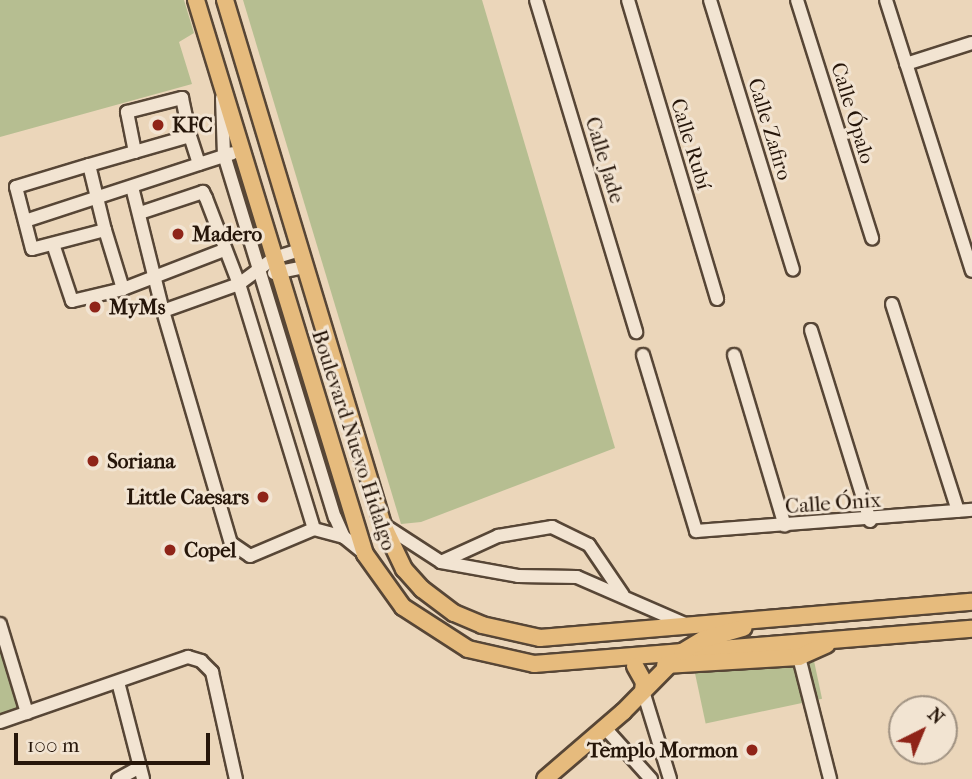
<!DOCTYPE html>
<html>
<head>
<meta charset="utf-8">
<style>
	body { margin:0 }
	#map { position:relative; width:972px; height:779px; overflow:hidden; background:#ebd6ba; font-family:"IM FELL French Canon",serif }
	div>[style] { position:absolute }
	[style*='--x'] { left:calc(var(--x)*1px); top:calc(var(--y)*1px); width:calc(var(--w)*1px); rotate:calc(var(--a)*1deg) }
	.green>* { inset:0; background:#b6be91; transform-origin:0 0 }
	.roads { filter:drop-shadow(2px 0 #574636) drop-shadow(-2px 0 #574636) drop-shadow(0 2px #574636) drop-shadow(0 -2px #574636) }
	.minor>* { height:12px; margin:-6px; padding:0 6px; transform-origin:6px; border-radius:6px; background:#f2e4d2 }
	.major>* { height:16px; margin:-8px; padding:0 8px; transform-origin:8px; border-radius:8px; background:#e6bb7d }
	.dots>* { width:19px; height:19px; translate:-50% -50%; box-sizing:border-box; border:4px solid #f2e4d2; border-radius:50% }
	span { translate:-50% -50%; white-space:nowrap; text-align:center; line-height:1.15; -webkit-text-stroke:6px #f2e4d2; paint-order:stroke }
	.street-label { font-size:21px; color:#26160a }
	.poi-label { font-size:21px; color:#26160a; font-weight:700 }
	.left { translate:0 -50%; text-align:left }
	.right { translate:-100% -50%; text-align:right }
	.north { position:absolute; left:888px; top:695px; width:70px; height:70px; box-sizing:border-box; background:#f2e4d2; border:2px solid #a09282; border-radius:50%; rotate:43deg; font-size:19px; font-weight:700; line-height:28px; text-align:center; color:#26160a }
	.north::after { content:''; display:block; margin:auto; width:24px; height:32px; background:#8f2418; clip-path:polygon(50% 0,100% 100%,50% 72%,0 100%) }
	.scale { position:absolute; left:14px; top:733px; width:196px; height:32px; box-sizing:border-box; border:4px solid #26160a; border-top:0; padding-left:9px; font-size:21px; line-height:24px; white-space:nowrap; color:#26160a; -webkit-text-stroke:5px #f2e4d2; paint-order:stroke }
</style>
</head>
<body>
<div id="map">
	<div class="green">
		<i style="clip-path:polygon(0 0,184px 0,194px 33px,179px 42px,192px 84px,0 137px)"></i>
		<i style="clip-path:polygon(243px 0,482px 0,615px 448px,421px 522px,401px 524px)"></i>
		<i style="clip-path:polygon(0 636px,22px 709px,0 717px)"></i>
		<i style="left:810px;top:642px;width:58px;height:119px;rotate:78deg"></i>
	</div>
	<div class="roads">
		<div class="minor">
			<i style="--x:536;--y:0;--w:347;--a:73.2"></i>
			<i style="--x:628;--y:0;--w:312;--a:73.4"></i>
			<i style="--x:710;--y:0;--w:282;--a:72.9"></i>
			<i style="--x:797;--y:0;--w:250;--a:72.5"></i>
			<i style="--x:886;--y:0;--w:284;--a:72.4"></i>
			<i style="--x:906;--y:64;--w:69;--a:-17.7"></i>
			<i style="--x:222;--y:98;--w:57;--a:88"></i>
			<i style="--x:224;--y:155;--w:379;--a:73"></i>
			<i style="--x:335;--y:517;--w:22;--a:66"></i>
			<i style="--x:344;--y:537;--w:27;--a:39"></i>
			<i style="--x:135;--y:152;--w:41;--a:-101.3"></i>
			<i style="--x:127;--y:112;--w:57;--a:-14.3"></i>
			<i style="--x:182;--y:98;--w:39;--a:78"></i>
			<i style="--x:89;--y:165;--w:67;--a:76.2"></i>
			<i style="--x:105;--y:230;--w:75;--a:165.4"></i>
			<i style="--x:32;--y:249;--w:64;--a:-104.5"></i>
			<i style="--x:16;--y:187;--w:76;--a:-16.8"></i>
			<i style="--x:89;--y:165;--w:105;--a:-16"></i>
			<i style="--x:190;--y:136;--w:29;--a:72"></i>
			<i style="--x:199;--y:164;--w:35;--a:-18"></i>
			<i style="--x:132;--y:187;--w:128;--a:76"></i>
			<i style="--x:163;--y:311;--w:242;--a:73.7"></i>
			<i style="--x:231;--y:543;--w:23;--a:34"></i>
			<i style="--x:250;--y:556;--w:69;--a:-22.9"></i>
			<i style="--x:314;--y:529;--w:256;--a:-107"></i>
			<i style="--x:239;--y:284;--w:92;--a:-111"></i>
			<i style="--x:206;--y:198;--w:7;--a:-117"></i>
			<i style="--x:203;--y:192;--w:66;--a:161.6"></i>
			<i style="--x:25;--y:221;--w:183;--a:-18.1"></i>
			<i style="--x:105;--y:230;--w:62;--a:73"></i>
			<i style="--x:53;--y:244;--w:60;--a:71.6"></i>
			<i style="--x:72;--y:301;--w:52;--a:-13.2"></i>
			<i style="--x:123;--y:289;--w:108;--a:-21.1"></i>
			<i style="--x:274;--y:273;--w:32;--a:-11"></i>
			<i style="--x:892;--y:304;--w:217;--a:72.3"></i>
			<i style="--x:163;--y:311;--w:81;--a:-19.6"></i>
			<i style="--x:239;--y:284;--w:44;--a:-36.6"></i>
			<i style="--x:274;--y:258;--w:27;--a:-17"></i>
			<i style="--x:811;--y:330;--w:200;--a:72.8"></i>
			<i style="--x:643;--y:355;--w:184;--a:73.2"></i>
			<i style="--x:696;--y:531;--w:277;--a:-4.4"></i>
			<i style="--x:734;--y:355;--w:178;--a:73.4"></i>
			<i style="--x:384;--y:525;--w:68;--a:33"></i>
			<i style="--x:441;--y:562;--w:78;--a:10.3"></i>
			<i style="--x:518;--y:576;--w:59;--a:1"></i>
			<i style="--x:577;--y:577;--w:116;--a:23.5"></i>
			<i style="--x:314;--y:529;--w:31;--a:15"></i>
			<i style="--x:441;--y:562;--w:63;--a:-24.5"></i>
			<i style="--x:498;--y:536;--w:55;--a:-9.5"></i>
			<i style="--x:552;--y:527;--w:41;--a:25.9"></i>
			<i style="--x:589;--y:545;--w:60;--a:55.8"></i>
			<i style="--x:0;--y:624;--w:93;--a:73.1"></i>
			<i style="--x:799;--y:657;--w:126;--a:75.7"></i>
			<i style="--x:118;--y:682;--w:100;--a:75.5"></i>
			<i style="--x:643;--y:691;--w:92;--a:72.9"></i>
			<i style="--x:0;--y:722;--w:199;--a:-19.1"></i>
			<i style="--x:188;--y:657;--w:14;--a:17"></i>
			<i style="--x:201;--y:661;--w:16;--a:45"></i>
			<i style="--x:212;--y:672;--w:110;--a:77.4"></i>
			<i style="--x:605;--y:728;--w:69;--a:48"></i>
			<i style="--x:118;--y:779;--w:25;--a:-29"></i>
		</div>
		<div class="major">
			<i style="--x:196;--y:0;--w:579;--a:73.04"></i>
			<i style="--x:365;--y:554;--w:65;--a:54.4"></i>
			<i style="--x:403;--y:607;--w:77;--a:32.9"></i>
			<i style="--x:468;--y:649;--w:68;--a:12.8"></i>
			<i style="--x:534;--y:664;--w:439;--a:-4.6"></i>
			<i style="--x:225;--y:0;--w:548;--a:73.25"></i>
			<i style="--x:383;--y:525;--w:49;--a:64.5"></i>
			<i style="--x:404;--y:569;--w:27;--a:48"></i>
			<i style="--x:422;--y:589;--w:40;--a:37"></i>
			<i style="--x:454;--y:613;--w:30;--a:23"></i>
			<i style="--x:482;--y:625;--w:59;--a:12.6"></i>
			<i style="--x:540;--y:638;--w:433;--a:-4.8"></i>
			<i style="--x:665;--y:665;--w:134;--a:-3.4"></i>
			<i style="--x:799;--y:657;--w:30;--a:-24"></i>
			<i style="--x:635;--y:666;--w:18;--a:61"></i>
			<i style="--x:644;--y:682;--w:9;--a:96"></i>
			<i style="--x:545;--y:779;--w:103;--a:-40.7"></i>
			<i style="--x:623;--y:712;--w:84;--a:-45.5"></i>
			<i style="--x:682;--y:652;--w:26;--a:-31"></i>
			<i style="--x:704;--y:639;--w:41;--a:-15.8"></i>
		</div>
	</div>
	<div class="dots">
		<i style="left:158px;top:125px;background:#8f2418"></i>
		<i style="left:178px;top:234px;background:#8f2418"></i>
		<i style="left:95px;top:307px;background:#8f2418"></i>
		<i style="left:93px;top:461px;background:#8f2418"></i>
		<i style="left:263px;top:497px;background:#8f2418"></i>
		<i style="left:170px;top:550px;background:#8f2418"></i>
		<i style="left:752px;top:750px;background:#8f2418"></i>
	</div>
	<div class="street-label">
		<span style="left:853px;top:113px;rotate:73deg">Calle Ópalo</span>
		<span style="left:770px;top:129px;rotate:73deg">Calle Zafiro</span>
		<span style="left:691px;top:144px;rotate:73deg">Calle Rubí</span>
		<span style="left:605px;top:160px;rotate:73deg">Calle Jade</span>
		<span style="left:354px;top:440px;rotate:72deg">Boulevard Nuevo Hidalgo</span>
		<span style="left:833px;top:503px;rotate:-4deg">Calle Ónix</span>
	</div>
	<div class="poi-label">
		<span class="left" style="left:172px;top:125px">KFC</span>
		<span class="left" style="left:192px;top:234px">Madero</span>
		<span class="left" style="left:109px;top:307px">MyMs</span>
		<span class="left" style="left:107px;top:461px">Soriana</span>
		<span class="right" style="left:249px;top:497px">Little Caesars</span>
		<span class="left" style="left:184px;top:550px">Copel</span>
		<span class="right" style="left:738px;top:750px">Templo Mormon</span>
	</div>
	<div class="north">N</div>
	<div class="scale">100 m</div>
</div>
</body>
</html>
